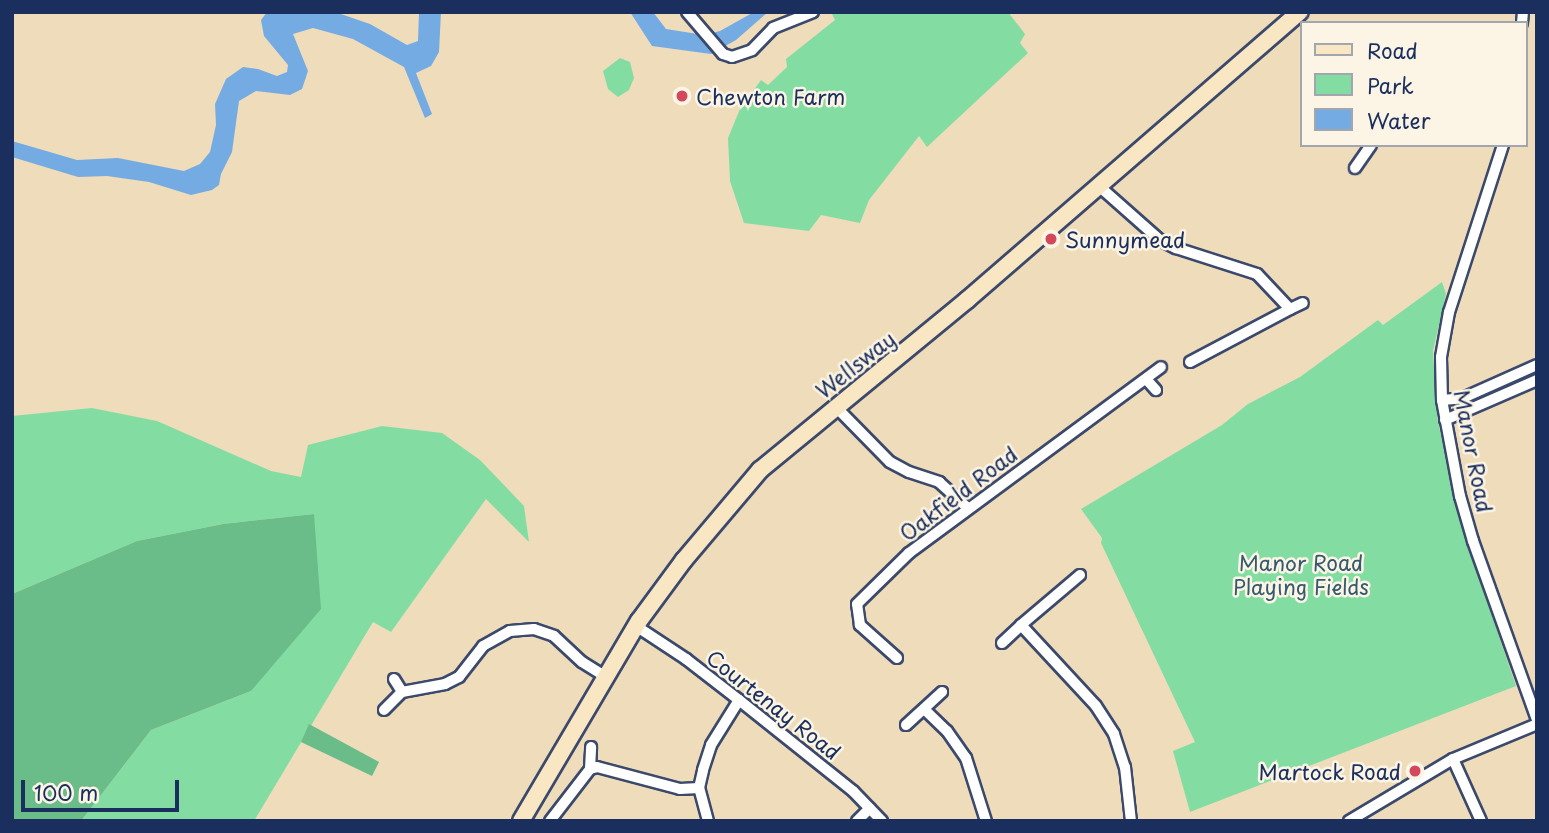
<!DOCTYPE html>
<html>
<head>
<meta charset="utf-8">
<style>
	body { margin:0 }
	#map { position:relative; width:1549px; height:833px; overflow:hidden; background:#efdcba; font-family:"Playpen Sans",sans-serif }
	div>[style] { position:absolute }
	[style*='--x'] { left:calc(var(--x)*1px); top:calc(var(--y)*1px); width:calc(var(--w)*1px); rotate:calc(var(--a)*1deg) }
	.green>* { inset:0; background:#83dda3 }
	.forest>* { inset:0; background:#6abc89 }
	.water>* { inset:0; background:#75abe3 }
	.roads { filter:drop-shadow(2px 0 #3b496c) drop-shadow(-2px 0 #3b496c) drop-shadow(0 2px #3b496c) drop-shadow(0 -2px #3b496c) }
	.street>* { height:10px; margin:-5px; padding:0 5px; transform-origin:5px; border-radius:5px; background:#fff }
	.secondary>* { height:16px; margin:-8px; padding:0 8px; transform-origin:8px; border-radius:8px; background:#f9e7c3 }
	.dots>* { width:19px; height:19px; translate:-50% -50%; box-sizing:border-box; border:4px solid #fcf5e5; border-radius:50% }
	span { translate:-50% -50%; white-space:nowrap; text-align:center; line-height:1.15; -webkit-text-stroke:5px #fcf5e5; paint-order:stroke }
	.poi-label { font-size:21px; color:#1b2f5e }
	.left { translate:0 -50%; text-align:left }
	.right { translate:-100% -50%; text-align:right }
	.street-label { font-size:21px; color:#1b2f5e }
	.park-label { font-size:21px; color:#355a6f }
	.frame { position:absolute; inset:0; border:14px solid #1b2f5e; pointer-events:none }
	.legend { position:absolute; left:1300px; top:21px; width:228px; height:126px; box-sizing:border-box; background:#fcf5e5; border:2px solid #a2a6af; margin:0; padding:9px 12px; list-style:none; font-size:21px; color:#1b2f5e }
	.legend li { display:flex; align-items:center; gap:14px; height:35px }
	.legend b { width:35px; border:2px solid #a2a6af }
	.scale { position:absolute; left:21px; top:780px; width:158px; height:32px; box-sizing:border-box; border:4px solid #1b2f5e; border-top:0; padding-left:9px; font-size:21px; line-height:24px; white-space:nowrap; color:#1b2f5e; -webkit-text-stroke:5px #fcf5e5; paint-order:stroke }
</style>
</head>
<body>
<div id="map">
	<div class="green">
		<i style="clip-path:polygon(831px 12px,1008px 12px,1025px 34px,1020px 43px,1028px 53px,927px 147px,919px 136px,869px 200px,860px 223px,821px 215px,809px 231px,744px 223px,730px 181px,728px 138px,740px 109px,761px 80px,768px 85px,787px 67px,786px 59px,835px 20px)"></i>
		<i style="clip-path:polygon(620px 58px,630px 62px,634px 78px,629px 90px,618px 97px,608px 89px,603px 71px)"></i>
		<i style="clip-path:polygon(1442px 282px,1446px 294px,1433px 351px,1438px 423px,1470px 552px,1516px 686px,1190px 812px,1173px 751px,1195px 742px,1101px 543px,1102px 538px,1081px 509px,1222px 425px,1248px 404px,1300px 377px,1378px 320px,1383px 325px)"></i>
		<i style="clip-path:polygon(92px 408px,157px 421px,271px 471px,301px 477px,308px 445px,382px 426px,442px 433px,480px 460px,524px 506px,529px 542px,486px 499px,391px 632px,373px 622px,254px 821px,81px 821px,151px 730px,251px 691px,314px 514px,223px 524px,137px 541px,12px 594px,12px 416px)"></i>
	</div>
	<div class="forest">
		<i style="clip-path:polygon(314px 514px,321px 609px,251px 691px,151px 730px,81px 821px,12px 821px,12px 594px,137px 541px,223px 524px)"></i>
		<i style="clip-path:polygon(309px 724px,379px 762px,372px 776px,301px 742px)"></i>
	</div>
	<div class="water">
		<i style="clip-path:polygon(267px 12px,335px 12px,370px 24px,407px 45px,418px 41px,419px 12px,441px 12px,439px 52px,431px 66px,416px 73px,432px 114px,425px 118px,404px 67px,353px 39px,313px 28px,293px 34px,308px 71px,302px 89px,290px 95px,256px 91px,239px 101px,232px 152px,221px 174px,219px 185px,212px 190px,191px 195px,149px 182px,107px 176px,78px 177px,12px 157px,12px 141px,77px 160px,118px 158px,184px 171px,200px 164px,210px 152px,216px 125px,215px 104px,226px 79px,243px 67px,258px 69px,277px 76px,287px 72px,288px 65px,264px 36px,261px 20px)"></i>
		<i style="clip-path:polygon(630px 12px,653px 12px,666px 29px,704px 35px,720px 31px,754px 12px,768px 12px,736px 40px,711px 54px,652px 46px)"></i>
	</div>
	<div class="roads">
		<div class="street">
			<i style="--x:687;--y:12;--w:55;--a:49.4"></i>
			<i style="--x:723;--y:54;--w:9;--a:18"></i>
			<i style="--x:732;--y:57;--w:21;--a:-19"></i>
			<i style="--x:752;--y:50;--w:30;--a:-46"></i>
			<i style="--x:773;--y:28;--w:43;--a:-21.8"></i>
			<i style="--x:1522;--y:23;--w:11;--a:-85"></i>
			<i style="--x:1503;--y:145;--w:176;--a:107.9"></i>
			<i style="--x:1449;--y:312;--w:46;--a:100.1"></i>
			<i style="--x:1441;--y:357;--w:43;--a:88.7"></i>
			<i style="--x:1442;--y:400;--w:98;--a:79.4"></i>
			<i style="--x:1460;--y:496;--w:47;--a:73.9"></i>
			<i style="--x:1473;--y:541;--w:190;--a:70.3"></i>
			<i style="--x:1355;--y:168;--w:28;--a:-55"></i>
			<i style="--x:1100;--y:187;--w:80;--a:41.5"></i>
			<i style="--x:1160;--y:240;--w:18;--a:27"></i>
			<i style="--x:1176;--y:248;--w:85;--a:17.8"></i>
			<i style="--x:1257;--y:274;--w:48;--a:46.7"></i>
			<i style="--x:1290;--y:309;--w:14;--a:-25"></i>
			<i style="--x:1190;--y:362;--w:113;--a:-27.9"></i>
			<i style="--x:1146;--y:379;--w:15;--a:48"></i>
			<i style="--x:1442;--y:400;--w:21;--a:-5"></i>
			<i style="--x:1463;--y:398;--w:81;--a:-24"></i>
			<i style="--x:835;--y:406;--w:78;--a:45.5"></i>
			<i style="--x:890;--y:462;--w:21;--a:28"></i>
			<i style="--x:909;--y:472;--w:32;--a:18"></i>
			<i style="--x:939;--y:482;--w:39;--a:42"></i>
			<i style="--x:1445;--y:420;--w:100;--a:-23.5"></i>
			<i style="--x:1080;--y:575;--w:77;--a:139.7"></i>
			<i style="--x:1021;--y:625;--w:110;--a:47.2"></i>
			<i style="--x:1096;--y:706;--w:33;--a:57"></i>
			<i style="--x:1114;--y:734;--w:35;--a:72"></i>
			<i style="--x:1125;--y:767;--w:54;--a:83.7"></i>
			<i style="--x:636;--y:626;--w:60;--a:33.4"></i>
			<i style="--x:686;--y:659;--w:67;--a:37.7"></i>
			<i style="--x:739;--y:700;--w:146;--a:38.6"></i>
			<i style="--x:853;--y:791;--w:42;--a:46"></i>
			<i style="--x:1002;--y:643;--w:26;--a:-43"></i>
			<i style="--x:897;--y:658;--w:50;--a:-138.3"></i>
			<i style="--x:860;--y:625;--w:21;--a:-98"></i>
			<i style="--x:857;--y:604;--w:73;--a:-44.4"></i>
			<i style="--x:909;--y:553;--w:313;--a:-36.4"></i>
			<i style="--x:394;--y:679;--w:15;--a:58"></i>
			<i style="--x:924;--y:709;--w:32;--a:44"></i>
			<i style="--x:947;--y:731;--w:33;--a:55"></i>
			<i style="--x:966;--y:758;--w:66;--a:72.4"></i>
			<i style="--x:384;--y:710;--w:25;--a:-45"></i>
			<i style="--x:402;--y:692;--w:44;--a:-10.5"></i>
			<i style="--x:445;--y:684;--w:16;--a:-27"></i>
			<i style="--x:459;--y:677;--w:39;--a:-52"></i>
			<i style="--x:483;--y:646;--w:31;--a:-29"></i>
			<i style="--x:510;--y:631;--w:24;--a:-5"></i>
			<i style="--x:534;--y:629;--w:21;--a:19"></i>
			<i style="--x:554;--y:636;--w:38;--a:43"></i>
			<i style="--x:582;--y:662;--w:28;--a:32"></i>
			<i style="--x:906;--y:725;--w:49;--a:-42.5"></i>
			<i style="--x:1453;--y:759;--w:68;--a:65.7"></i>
			<i style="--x:590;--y:769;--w:22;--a:-87"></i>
			<i style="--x:550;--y:821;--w:66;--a:-52.4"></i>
			<i style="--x:590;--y:769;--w:7;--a:-16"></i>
			<i style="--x:597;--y:767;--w:86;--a:14.8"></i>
			<i style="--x:680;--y:789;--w:19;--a:-3"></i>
			<i style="--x:708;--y:821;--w:34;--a:-105"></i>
			<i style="--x:699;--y:788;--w:18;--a:-77"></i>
			<i style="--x:703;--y:770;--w:26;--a:-72"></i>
			<i style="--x:711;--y:745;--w:53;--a:-58.1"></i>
			<i style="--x:857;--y:821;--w:18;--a:-45"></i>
			<i style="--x:1349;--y:821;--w:121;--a:-30.8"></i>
			<i style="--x:1453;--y:759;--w:91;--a:-22.6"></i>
		</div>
		<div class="secondary">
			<i style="--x:521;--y:821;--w:232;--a:-59.5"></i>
			<i style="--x:639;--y:621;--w:76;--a:-53.6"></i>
			<i style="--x:684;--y:560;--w:118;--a:-49.8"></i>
			<i style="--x:760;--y:470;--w:268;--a:-39.4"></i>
			<i style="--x:967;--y:300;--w:440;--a:-40.9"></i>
		</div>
	</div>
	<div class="dots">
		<i style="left:682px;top:96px;background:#d1495b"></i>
		<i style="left:1051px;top:239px;background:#d1495b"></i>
		<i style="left:1415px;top:771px;background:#d1495b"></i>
	</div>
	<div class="poi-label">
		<span class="left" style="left:696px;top:96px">Chewton Farm</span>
		<span class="left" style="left:1065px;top:239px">Sunnymead</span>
		<span class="right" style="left:1401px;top:771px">Martock Road</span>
	</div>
	<div class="street-label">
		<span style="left:855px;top:364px;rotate:-38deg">Wellsway</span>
		<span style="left:1474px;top:451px;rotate:79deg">Manor Road</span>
		<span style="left:958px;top:493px;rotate:-37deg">Oakfield Road</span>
		<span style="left:774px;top:704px;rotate:38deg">Courtenay Road</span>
	</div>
	<div class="park-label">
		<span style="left:1301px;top:574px">Manor Road<br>Playing Fields</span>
	</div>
	<div class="frame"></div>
	<ul class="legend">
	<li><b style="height:9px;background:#f9e7c3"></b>Road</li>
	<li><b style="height:19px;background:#83dda3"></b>Park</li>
	<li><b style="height:19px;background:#75abe3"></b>Water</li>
	</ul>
	<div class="scale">100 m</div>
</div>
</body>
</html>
